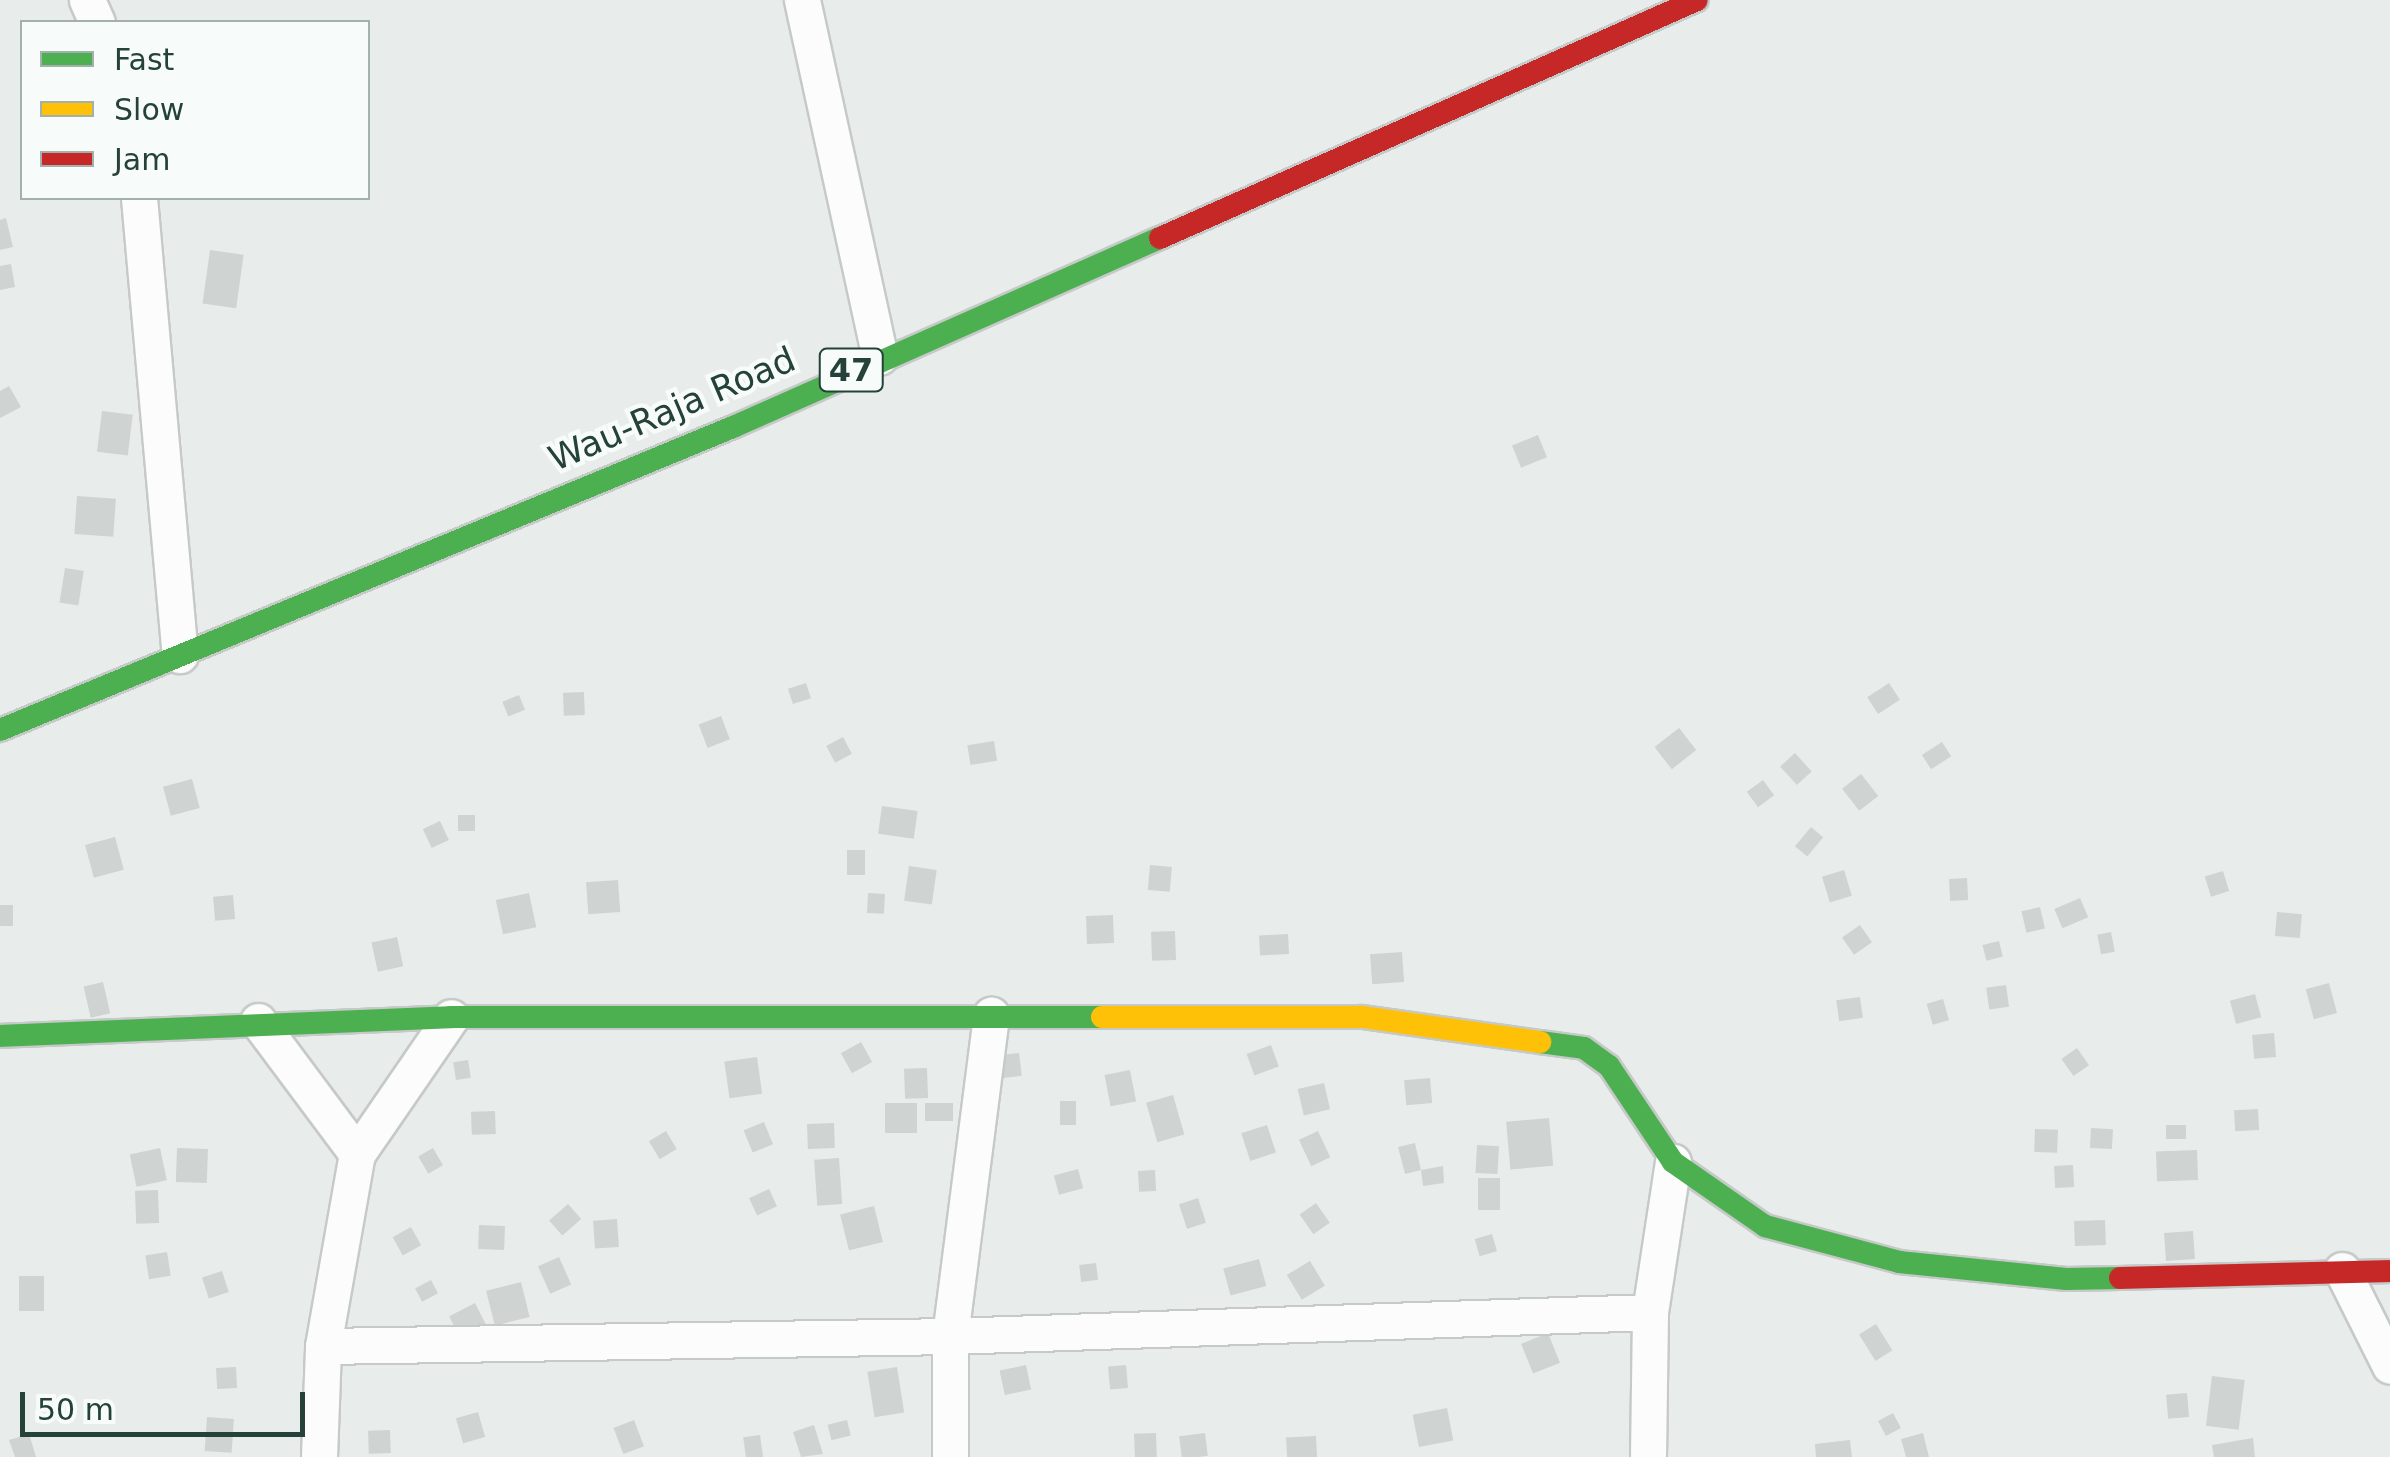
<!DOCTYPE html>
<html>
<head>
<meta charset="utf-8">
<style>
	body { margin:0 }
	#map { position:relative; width:2390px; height:1457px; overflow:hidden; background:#e8edeb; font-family:"DejaVu Sans",sans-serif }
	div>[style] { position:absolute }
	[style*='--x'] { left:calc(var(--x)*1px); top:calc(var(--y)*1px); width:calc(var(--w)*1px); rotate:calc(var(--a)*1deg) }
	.building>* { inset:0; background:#cfd4d2; transform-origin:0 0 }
	.roads { filter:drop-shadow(2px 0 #c5cac8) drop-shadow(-2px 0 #c5cac8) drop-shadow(0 2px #c5cac8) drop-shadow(0 -2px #c5cac8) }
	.street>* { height:35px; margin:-17.5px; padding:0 17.5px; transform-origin:17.5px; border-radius:17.5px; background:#fcfcfc }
	.fast>* { height:22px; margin:-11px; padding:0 11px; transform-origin:11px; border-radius:11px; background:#4caf50 }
	.slow>* { height:22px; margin:-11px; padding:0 11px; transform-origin:11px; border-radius:11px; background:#ffc107 }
	.jam>* { height:22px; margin:-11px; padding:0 11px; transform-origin:11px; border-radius:11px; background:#c62828 }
	span { translate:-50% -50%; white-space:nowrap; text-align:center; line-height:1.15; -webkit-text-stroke:9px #f7fbf9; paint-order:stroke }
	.shield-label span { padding:2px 8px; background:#f7fbf9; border:2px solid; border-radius:8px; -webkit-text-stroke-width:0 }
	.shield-label { font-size:32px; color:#24423a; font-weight:700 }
	.street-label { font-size:35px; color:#24423a }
	.legend { position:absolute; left:20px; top:20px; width:350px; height:180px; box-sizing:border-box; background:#f7fbf9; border:2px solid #a3b1ad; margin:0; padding:12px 18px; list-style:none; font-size:30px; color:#24423a }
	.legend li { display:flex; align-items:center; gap:20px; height:50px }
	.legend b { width:50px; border:2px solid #a3b1ad }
	.scale { position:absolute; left:20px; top:1392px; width:285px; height:45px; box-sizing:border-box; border:5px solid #24423a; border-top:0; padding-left:12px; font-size:30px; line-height:35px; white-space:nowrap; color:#24423a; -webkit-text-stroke:8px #f7fbf9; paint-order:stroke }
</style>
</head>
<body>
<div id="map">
	<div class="building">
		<i style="clip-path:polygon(6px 218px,13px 247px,0 250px,0 220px)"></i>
		<i style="left:210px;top:250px;width:34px;height:54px;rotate:8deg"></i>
		<i style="clip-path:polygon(11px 264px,15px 287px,0 290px,0 266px)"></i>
		<i style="clip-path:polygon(9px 386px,21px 407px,0 418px,0 391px)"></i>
		<i style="left:102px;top:411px;width:31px;height:41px;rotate:7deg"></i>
		<i style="left:1538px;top:435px;width:24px;height:28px;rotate:68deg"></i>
		<i style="left:77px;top:496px;width:39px;height:38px;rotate:4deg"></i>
		<i style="left:65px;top:568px;width:19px;height:35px;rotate:9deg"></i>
		<i style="left:806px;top:683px;width:16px;height:19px;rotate:72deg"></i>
		<i style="left:1889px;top:683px;width:20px;height:26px;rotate:57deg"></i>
		<i style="left:584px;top:692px;width:23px;height:21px;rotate:88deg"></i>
		<i style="left:519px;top:695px;width:16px;height:18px;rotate:68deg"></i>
		<i style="left:721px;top:716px;width:25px;height:24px;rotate:69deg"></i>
		<i style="left:1679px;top:728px;width:28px;height:31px;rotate:52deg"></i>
		<i style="left:843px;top:737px;width:19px;height:19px;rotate:62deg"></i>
		<i style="left:994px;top:741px;width:20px;height:27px;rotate:81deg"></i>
		<i style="left:1942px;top:742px;width:17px;height:24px;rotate:57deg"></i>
		<i style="left:1795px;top:753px;width:25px;height:20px;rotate:48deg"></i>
		<i style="left:1861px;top:774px;width:28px;height:24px;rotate:52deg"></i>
		<i style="left:192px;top:779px;width:30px;height:30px;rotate:75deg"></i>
		<i style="left:1763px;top:780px;width:19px;height:20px;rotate:54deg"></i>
		<i style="left:882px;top:806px;width:36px;height:28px;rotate:8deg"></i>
		<i style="left:458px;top:815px;width:17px;height:16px"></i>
		<i style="left:440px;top:821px;width:21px;height:19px;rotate:65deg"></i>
		<i style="left:1811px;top:827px;width:16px;height:25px;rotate:40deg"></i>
		<i style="left:115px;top:837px;width:34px;height:31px;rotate:75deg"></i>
		<i style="left:847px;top:850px;width:18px;height:25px"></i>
		<i style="left:1150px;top:865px;width:22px;height:25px;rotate:5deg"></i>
		<i style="left:909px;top:866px;width:28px;height:35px;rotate:8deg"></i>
		<i style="left:1844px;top:870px;width:27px;height:23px;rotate:73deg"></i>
		<i style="left:2223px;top:871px;width:21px;height:19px;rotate:73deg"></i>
		<i style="left:1967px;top:878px;width:22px;height:18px;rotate:87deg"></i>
		<i style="left:618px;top:880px;width:32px;height:32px;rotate:86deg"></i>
		<i style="left:529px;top:893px;width:35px;height:34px;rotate:78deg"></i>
		<i style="left:868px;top:893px;width:17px;height:20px;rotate:3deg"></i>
		<i style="left:233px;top:895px;width:24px;height:20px;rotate:85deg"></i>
		<i style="left:2080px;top:898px;width:21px;height:28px;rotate:67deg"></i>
		<i style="left:0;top:905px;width:13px;height:21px"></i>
		<i style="left:2040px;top:907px;width:22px;height:19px;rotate:77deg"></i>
		<i style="left:2277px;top:912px;width:25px;height:24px;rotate:5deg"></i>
		<i style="left:1113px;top:915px;width:28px;height:27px;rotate:88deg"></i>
		<i style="left:1860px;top:925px;width:21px;height:22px;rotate:55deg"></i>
		<i style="left:1175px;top:931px;width:29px;height:24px;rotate:88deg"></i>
		<i style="left:2111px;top:932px;width:20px;height:14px;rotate:79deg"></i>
		<i style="left:1288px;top:934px;width:20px;height:29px;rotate:87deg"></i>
		<i style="left:397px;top:937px;width:30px;height:26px;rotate:78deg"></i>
		<i style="left:1999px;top:941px;width:16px;height:17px;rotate:76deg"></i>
		<i style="left:1402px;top:952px;width:30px;height:32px;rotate:86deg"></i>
		<i style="left:103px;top:982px;width:32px;height:20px;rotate:77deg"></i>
		<i style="left:2329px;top:983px;width:31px;height:24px;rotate:75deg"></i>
		<i style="left:2006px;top:985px;width:22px;height:20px;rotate:82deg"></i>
		<i style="left:2255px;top:994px;width:24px;height:26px;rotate:75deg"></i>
		<i style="left:1860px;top:997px;width:21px;height:24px;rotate:82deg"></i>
		<i style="left:1943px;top:999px;width:22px;height:17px;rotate:74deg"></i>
		<i style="left:2274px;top:1033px;width:24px;height:22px;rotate:85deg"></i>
		<i style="left:861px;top:1042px;width:23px;height:23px;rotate:61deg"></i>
		<i style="left:1271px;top:1045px;width:23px;height:26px;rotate:70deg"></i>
		<i style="left:2077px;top:1048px;width:21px;height:19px;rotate:55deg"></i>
		<i style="left:1019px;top:1053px;width:23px;height:27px;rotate:83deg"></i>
		<i style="left:757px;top:1057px;width:37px;height:33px;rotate:82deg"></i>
		<i style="left:468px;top:1060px;width:18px;height:15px;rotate:81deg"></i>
		<i style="left:927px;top:1068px;width:30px;height:23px;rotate:88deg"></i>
		<i style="left:1130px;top:1070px;width:32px;height:26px;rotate:79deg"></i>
		<i style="left:1430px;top:1078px;width:25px;height:26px;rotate:85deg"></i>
		<i style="left:1324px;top:1083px;width:27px;height:27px;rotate:77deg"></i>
		<i style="left:1173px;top:1095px;width:41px;height:28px;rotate:74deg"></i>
		<i style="left:1060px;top:1101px;width:16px;height:24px"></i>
		<i style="left:885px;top:1103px;width:32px;height:30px"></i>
		<i style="left:925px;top:1103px;width:28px;height:18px"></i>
		<i style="left:2258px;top:1109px;width:21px;height:24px;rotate:87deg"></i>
		<i style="left:495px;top:1111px;width:23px;height:24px;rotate:88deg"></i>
		<i style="left:1549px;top:1118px;width:48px;height:43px;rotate:85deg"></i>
		<i style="left:764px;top:1122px;width:24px;height:22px;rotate:68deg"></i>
		<i style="left:834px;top:1123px;width:25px;height:27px;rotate:88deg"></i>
		<i style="left:1267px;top:1125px;width:29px;height:27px;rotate:72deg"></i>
		<i style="left:2166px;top:1125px;width:20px;height:14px"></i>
		<i style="left:2091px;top:1128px;width:22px;height:20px;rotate:3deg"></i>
		<i style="left:2035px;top:1129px;width:23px;height:23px;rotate:2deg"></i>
		<i style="left:666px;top:1131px;width:21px;height:20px;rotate:59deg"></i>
		<i style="left:1318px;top:1131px;width:29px;height:21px;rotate:65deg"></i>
		<i style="clip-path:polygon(1415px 1143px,1421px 1170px,1443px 1166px,1444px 1183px,1423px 1186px,1421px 1170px,1405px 1174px,1398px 1147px)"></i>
		<i style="left:1477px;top:1145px;width:22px;height:28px;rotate:3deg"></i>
		<i style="left:160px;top:1148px;width:33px;height:31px;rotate:78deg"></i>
		<i style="left:177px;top:1148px;width:31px;height:34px;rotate:2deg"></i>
		<i style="left:433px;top:1148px;width:20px;height:17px;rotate:60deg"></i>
		<i style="left:2197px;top:1150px;width:30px;height:41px;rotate:88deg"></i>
		<i style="left:839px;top:1158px;width:46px;height:25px;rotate:86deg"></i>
		<i style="left:2073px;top:1165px;width:22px;height:19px;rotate:87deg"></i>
		<i style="left:1078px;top:1169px;width:20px;height:25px;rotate:75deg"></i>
		<i style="left:1155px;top:1170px;width:21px;height:17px;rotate:87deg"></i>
		<i style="left:1500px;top:1178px;width:32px;height:22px;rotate:90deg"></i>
		<i style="left:769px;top:1189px;width:19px;height:22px;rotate:65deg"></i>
		<i style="left:158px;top:1190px;width:33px;height:23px;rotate:88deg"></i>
		<i style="left:1198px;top:1198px;width:26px;height:20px;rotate:72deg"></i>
		<i style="left:1316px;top:1203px;width:24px;height:20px;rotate:55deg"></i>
		<i style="left:568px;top:1204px;width:20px;height:25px;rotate:49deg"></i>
		<i style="left:874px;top:1206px;width:37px;height:35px;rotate:76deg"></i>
		<i style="left:617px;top:1219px;width:28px;height:24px;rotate:86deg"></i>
		<i style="left:2105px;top:1220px;width:25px;height:31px;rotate:88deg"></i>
		<i style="left:479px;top:1225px;width:26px;height:24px;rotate:2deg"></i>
		<i style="left:411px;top:1227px;width:21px;height:21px;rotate:61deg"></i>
		<i style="left:2193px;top:1231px;width:28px;height:29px;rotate:86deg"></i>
		<i style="left:1492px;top:1234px;width:18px;height:18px;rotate:74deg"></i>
		<i style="left:167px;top:1252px;width:24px;height:22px;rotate:81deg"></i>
		<i style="left:559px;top:1257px;width:30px;height:23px;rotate:66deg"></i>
		<i style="left:1259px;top:1259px;width:28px;height:37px;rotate:75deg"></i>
		<i style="left:1310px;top:1261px;width:29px;height:27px;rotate:59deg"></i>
		<i style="left:1096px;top:1263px;width:17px;height:17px;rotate:83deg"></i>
		<i style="left:222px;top:1271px;width:22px;height:21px;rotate:72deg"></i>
		<i style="left:19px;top:1276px;width:25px;height:35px"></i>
		<i style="left:431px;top:1280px;width:15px;height:18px;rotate:62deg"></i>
		<i style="left:521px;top:1282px;width:36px;height:36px;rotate:76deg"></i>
		<i style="left:475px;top:1303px;width:25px;height:29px;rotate:63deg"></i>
		<i style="left:1876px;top:1324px;width:31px;height:20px;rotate:58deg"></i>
		<i style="left:1548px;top:1333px;width:32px;height:29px;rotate:68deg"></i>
		<i style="left:1026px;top:1365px;width:25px;height:27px;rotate:78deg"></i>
		<i style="left:1126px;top:1365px;width:23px;height:18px;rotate:85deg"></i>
		<i style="left:236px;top:1367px;width:21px;height:20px;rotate:87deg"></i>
		<i style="left:897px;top:1367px;width:46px;height:30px;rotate:81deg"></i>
		<i style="left:2212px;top:1376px;width:33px;height:50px;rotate:7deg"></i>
		<i style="left:2187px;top:1393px;width:24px;height:21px;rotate:85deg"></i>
		<i style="left:1447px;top:1408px;width:33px;height:35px;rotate:79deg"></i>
		<i style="left:478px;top:1412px;width:26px;height:23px;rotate:74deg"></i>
		<i style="left:1893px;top:1413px;width:17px;height:17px;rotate:62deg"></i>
		<i style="left:207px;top:1417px;width:27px;height:34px;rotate:4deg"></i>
		<i style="left:634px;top:1420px;width:28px;height:22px;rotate:69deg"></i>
		<i style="left:847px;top:1420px;width:16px;height:20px;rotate:76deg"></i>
		<i style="clip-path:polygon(814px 1425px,823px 1454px,801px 1457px,793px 1432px)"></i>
		<i style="left:390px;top:1430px;width:23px;height:22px;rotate:88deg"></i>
		<i style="left:1156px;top:1433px;width:24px;height:22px;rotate:88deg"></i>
		<i style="left:1205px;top:1433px;width:23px;height:26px;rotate:83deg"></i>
		<i style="clip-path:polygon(1923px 1433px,1929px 1457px,1906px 1457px,1901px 1439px)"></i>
		<i style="clip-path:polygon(29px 1434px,36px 1457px,15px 1457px,9px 1440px)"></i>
		<i style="left:760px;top:1435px;width:22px;height:17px;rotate:82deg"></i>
		<i style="left:1316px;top:1436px;width:21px;height:30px;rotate:87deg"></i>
		<i style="clip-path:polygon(2253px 1438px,2255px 1457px,2214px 1457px,2212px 1445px)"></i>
		<i style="clip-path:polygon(1850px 1440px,1852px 1457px,1816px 1457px,1815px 1444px)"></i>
	</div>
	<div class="roads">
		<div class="street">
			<i style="--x:87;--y:0;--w:24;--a:66"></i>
			<i style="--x:802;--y:0;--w:365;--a:77.7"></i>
			<i style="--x:139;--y:198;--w:459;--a:84.9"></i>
			<i style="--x:258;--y:1021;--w:166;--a:53.3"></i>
			<i style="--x:2342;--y:1270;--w:107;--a:63.4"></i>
			<i style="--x:323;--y:1346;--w:627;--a:-0.91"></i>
			<i style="--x:950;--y:1336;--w:700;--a:-1.96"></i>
			<i style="--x:319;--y:1457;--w:111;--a:-87.9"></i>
			<i style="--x:323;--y:1346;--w:195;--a:-80"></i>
			<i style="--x:357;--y:1154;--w:166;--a:-55.5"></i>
			<i style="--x:950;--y:1457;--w:121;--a:-90"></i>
			<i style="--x:950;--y:1336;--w:324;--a:-82.7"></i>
			<i style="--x:1648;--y:1457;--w:145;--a:-89.2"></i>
			<i style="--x:1650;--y:1312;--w:152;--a:-81.3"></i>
		</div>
		<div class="fast">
			<i style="--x:0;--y:730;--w:793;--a:-22.46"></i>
			<i style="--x:733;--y:427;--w:467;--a:-23.9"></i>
			<i style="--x:0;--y:1036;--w:451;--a:-2.4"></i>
			<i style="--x:451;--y:1017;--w:651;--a:0"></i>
			<i style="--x:1540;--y:1042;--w:44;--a:7.8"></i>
			<i style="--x:1584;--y:1048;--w:31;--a:36"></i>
			<i style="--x:1609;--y:1066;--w:115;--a:56.3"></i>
			<i style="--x:1673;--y:1162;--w:112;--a:34.8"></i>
			<i style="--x:1765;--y:1226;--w:139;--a:15"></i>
			<i style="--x:1899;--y:1262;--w:168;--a:5.8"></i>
			<i style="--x:2066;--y:1279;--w:54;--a:-1.1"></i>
		</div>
		<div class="slow">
			<i style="--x:1102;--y:1017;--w:260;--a:0"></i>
			<i style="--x:1362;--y:1017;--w:180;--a:8"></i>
		</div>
		<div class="jam">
			<i style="--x:1160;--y:238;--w:587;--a:-23.9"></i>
			<i style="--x:2120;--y:1278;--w:270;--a:-1.5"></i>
		</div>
	</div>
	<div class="shield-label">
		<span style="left:851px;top:370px">47</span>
	</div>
	<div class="street-label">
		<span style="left:672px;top:409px;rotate:-23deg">Wau-Raja Road</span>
	</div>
	<ul class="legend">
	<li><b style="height:12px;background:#4caf50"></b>Fast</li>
	<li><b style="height:12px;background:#ffc107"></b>Slow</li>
	<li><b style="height:12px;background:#c62828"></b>Jam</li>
	</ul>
	<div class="scale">50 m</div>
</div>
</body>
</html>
